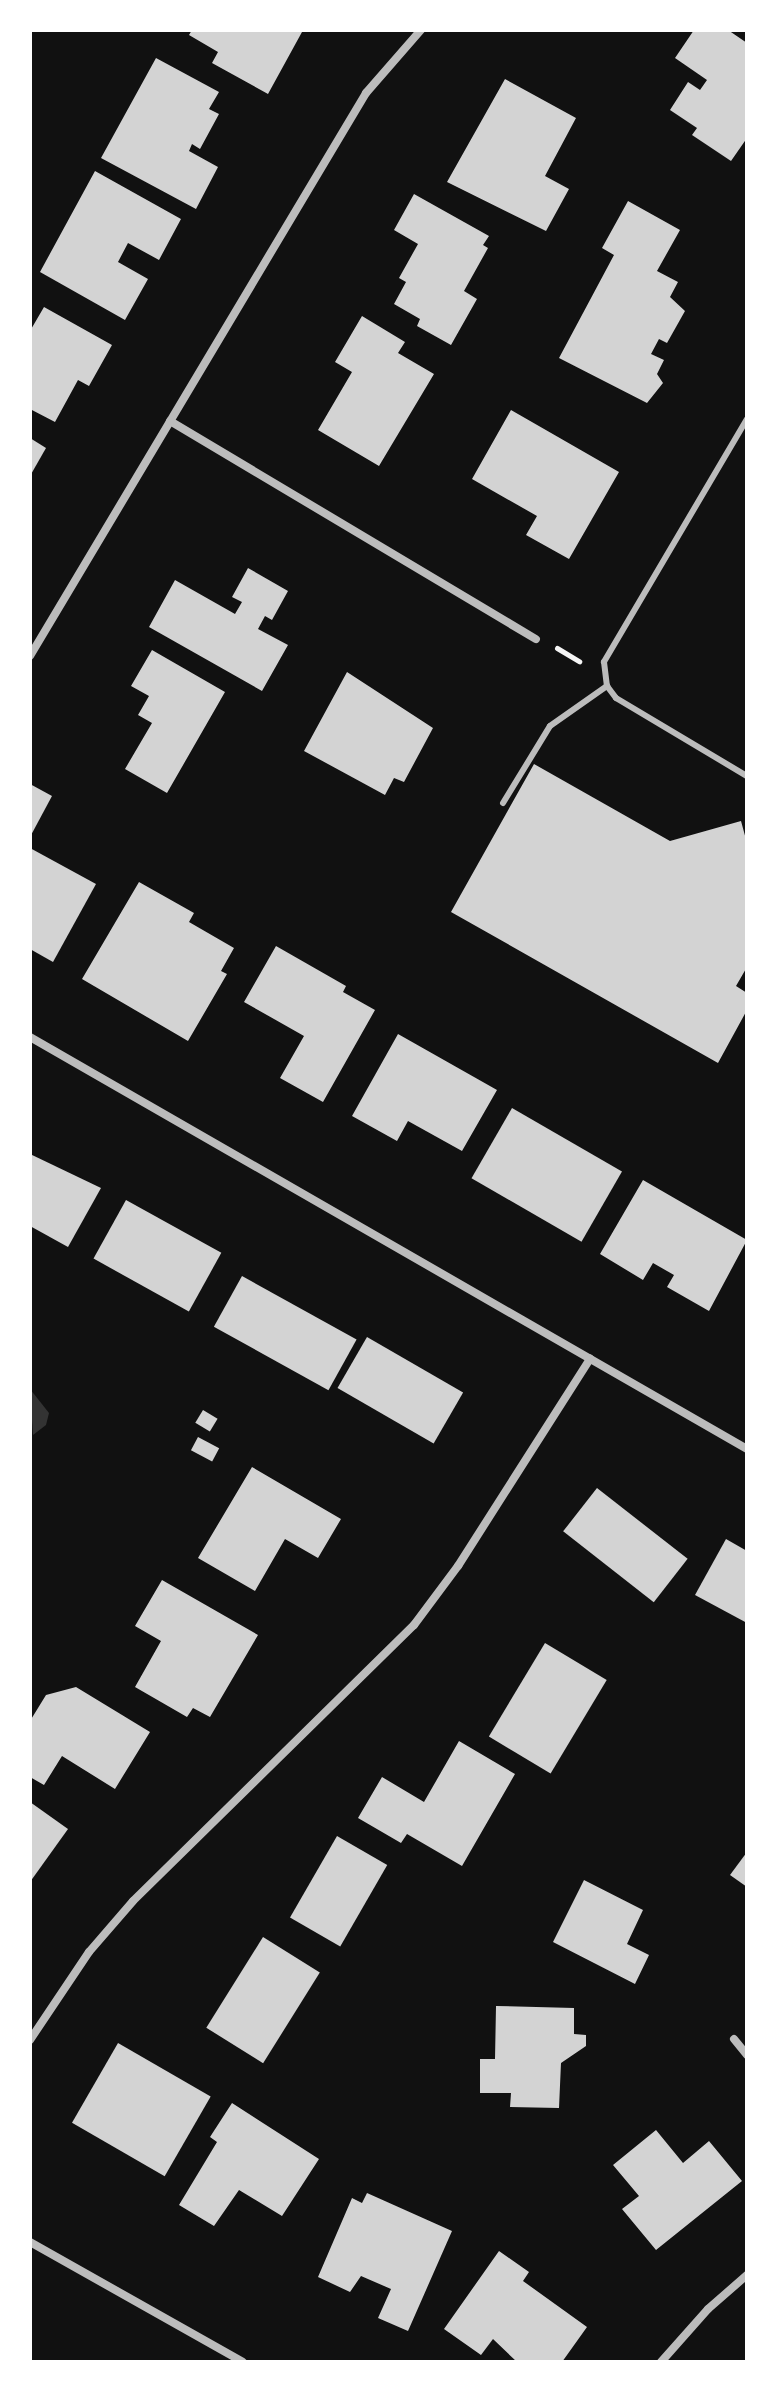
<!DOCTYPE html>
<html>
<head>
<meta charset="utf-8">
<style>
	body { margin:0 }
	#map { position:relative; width:777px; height:2392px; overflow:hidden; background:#111; font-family:"Asap Condensed",sans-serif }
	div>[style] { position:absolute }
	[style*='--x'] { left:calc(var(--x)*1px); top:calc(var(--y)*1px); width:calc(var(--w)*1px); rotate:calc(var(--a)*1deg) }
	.water>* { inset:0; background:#333 }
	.building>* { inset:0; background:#d3d3d3; transform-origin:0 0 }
	.path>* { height:5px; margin:-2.5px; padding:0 2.5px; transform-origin:2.5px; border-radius:2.5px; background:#f5f5f5 }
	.service>* { height:6px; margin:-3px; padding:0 3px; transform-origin:3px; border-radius:3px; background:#bcbcbc }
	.minor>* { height:8px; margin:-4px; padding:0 4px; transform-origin:4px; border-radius:4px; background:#bcbcbc }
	span { translate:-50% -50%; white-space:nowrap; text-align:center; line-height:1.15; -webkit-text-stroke:6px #fff; paint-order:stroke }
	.frame { position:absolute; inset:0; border:32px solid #fff; pointer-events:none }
</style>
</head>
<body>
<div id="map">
	<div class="water">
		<i style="clip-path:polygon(30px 1389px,49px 1413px,46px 1425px,33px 1435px)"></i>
	</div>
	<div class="building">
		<i style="clip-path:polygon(192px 30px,298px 30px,302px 32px,268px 94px,212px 63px,218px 52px,189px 35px)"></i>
		<i style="clip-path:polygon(694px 30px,728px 30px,747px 43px,747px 138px,731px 161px,692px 135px,697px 128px,670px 110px,688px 82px,700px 90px,707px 80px,675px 58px)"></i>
		<i style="clip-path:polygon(156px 58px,219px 92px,209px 109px,219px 114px,200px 149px,192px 144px,189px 151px,218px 167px,196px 209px,101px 158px)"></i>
		<i style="clip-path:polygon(505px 79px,576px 118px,545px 176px,569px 189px,546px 231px,447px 182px)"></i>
		<i style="clip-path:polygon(95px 171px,181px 219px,159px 260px,128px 243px,118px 262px,148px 279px,125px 320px,40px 272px)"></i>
		<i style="clip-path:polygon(414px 194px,489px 236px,483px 245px,488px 248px,464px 291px,477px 299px,451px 345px,417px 326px,420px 319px,394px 304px,406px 282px,399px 278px,418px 244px,394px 230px)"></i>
		<i style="clip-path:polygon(628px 201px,680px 230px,657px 271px,678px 282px,670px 297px,685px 311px,667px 343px,659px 339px,651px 354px,664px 360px,657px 374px,663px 383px,647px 403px,559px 358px,614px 255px,602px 248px)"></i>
		<i style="clip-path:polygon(44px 307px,112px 345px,89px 386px,78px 380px,55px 422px,30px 409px,30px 331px)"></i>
		<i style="clip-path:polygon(362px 316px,405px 342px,398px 353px,434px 374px,379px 466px,318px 430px,352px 372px,335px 362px)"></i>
		<i style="clip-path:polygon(511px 410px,619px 472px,569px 559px,526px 535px,537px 516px,472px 479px)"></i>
		<i style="clip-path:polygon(30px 438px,46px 448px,30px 476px)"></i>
		<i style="clip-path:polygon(248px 568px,288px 591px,272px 620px,265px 616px,258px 629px,288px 645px,262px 691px,149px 627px,175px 580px,235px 614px,242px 602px,232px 597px)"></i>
		<i style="clip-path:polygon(152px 650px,225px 692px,167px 793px,125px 769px,152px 723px,138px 715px,149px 696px,131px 686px)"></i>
		<i style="clip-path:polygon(347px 672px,433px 728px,404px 782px,394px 778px,385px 795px,304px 751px)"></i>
		<i style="clip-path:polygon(534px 764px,670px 841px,741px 821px,747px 843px,747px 967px,736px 986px,747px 993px,747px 1010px,718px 1063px,451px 912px)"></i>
		<i style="clip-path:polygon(30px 784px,52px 796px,30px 837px)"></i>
		<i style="clip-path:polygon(30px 848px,96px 884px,53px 962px,30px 949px)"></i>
		<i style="clip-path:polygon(139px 882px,194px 913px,189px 922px,234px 948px,221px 971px,227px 974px,188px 1041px,82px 979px)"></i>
		<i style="clip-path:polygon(276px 946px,346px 986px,343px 992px,375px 1010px,323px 1102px,280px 1078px,304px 1036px,244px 1002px)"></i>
		<i style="clip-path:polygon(398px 1034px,497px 1090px,462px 1151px,408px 1121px,397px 1141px,352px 1116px)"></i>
		<i style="left:512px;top:1108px;width:127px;height:81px;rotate:30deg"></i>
		<i style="clip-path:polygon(30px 1154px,101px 1188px,68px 1247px,30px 1226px)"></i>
		<i style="clip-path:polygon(643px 1180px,747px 1240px,709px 1311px,667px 1287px,674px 1275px,653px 1263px,643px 1280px,600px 1254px)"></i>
		<i style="left:126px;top:1200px;width:109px;height:67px;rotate:29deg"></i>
		<i style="left:242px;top:1276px;width:131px;height:58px;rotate:29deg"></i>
		<i style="left:367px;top:1337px;width:111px;height:59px;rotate:30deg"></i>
		<i style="left:203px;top:1410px;width:17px;height:15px;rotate:31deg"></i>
		<i style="left:198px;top:1437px;width:24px;height:15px;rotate:28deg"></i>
		<i style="clip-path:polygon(252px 1467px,341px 1519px,318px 1558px,285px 1539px,255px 1591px,198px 1558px)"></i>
		<i style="left:597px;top:1488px;width:115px;height:55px;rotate:38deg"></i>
		<i style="clip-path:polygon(726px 1539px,747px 1551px,747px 1623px,695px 1595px)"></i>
		<i style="clip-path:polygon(162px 1580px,258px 1635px,210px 1717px,193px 1708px,187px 1717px,135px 1687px,161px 1641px,135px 1626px)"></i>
		<i style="left:545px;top:1643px;width:72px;height:109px;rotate:31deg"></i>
		<i style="clip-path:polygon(76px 1687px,150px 1732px,115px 1789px,62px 1756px,44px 1785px,30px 1777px,30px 1721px,46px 1695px)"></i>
		<i style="clip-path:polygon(459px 1741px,515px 1774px,462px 1866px,407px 1834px,401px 1843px,358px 1818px,382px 1777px,424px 1802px)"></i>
		<i style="clip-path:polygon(30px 1802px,68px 1829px,30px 1882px)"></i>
		<i style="left:337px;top:1836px;width:58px;height:94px;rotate:30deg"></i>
		<i style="clip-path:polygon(747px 1852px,747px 1887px,730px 1875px)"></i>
		<i style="clip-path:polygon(584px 1880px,643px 1910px,627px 1944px,649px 1955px,635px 1984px,553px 1942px)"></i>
		<i style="left:263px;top:1937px;width:67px;height:107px;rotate:32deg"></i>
		<i style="clip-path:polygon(496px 2006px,574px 2008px,574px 2034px,586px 2035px,586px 2046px,561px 2063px,559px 2108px,510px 2107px,511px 2093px,480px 2093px,480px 2059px,495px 2059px)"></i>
		<i style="left:118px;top:2043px;width:107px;height:92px;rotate:30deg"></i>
		<i style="clip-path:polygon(232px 2103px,319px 2159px,282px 2216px,239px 2190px,214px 2226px,179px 2205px,217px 2142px,210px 2137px)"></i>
		<i style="clip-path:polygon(656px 2130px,683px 2163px,709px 2141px,742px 2181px,656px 2250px,622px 2209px,639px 2196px,613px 2165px)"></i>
		<i style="clip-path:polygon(367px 2193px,452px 2231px,408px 2331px,378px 2318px,391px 2289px,361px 2276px,350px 2292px,318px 2277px,352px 2198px,362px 2203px)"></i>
		<i style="clip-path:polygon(499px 2251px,529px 2272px,523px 2281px,587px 2327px,562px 2362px,517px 2362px,493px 2339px,481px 2355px,444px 2329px)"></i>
	</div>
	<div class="path">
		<i style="--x:557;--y:648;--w:26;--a:31"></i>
	</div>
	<div class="service">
		<i style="--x:747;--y:419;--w:282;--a:120.5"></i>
		<i style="--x:604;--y:662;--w:24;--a:83"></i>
		<i style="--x:607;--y:686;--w:15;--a:53"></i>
		<i style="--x:616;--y:698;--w:152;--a:30.8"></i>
		<i style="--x:503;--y:803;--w:90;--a:-58.6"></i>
		<i style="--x:550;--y:726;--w:70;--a:-35.1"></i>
	</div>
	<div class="minor">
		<i style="--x:170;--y:421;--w:426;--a:30.8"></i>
		<i style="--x:30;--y:656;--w:656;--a:-59.17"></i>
		<i style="--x:366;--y:93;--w:84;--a:-48.9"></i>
		<i style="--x:30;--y:1037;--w:827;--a:29.88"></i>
		<i style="--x:734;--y:2039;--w:21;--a:51"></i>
		<i style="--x:30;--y:2040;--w:106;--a:-56.2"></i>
		<i style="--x:89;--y:1952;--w:67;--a:-49.2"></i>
		<i style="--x:133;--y:1901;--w:394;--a:-44.5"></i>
		<i style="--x:414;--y:1625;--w:74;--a:-53.3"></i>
		<i style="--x:458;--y:1566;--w:246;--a:-57.5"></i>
		<i style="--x:30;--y:2242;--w:244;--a:29.4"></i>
		<i style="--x:661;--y:2362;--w:71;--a:-48.4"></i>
		<i style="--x:708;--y:2309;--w:52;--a:-41.1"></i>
	</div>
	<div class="frame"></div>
</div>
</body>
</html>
